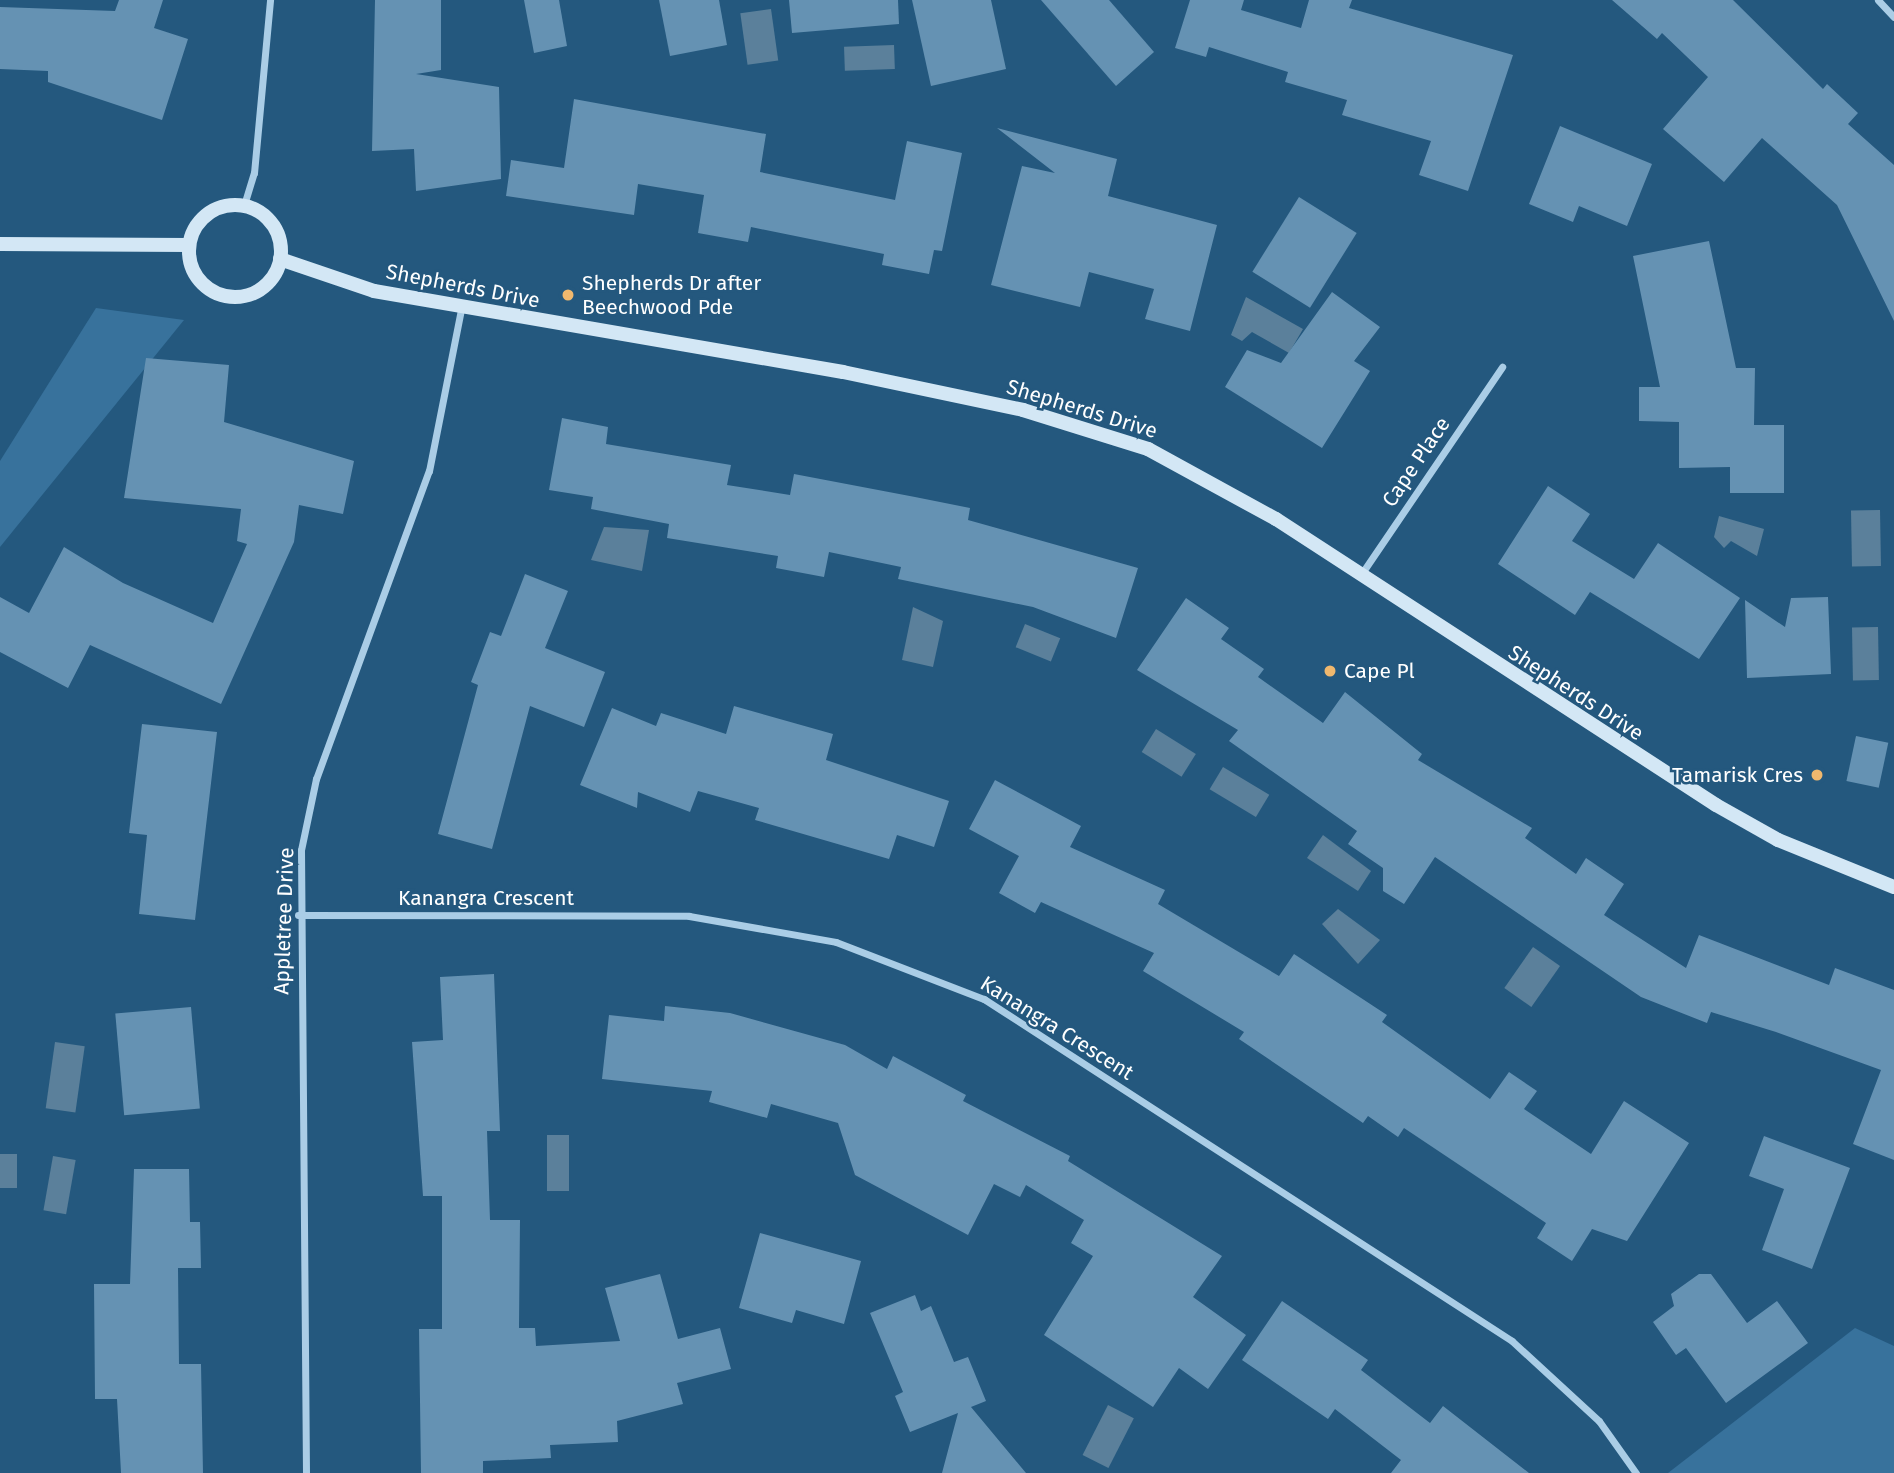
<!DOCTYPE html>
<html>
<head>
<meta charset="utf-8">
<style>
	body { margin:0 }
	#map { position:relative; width:1894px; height:1473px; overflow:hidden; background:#24587e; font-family:"Fira Sans",sans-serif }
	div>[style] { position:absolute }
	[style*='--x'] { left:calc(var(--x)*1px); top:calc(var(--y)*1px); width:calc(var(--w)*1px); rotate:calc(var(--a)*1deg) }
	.green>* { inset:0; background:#38729c }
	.water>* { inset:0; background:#5b809b; transform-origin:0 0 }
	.building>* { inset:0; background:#6592b3; transform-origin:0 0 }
	.minor>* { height:7px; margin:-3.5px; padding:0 3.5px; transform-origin:3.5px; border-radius:3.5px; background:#aacde6 }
	.secondary>* { height:14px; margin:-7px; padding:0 7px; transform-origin:7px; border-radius:7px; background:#d3e7f5 }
	.secondary>.ring { margin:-7px; padding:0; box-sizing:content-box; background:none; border:14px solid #d3e7f5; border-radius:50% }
	.dots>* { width:19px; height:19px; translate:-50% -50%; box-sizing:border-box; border:4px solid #24587e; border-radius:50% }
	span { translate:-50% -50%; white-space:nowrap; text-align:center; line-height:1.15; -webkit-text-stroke:5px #24587e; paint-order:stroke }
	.poi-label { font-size:21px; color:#fff }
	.left { translate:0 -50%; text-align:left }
	.right { translate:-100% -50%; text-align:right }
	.street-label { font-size:21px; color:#fff }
</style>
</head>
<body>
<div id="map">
	<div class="green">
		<i style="clip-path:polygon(96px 308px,184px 320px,0 547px,0 461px)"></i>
		<i style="clip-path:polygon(1855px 1328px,1894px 1346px,1894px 1473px,1668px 1473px)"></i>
	</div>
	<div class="water">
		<i style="left:771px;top:9px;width:52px;height:31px;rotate:82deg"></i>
		<i style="left:894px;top:45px;width:24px;height:50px;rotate:88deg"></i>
		<i style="clip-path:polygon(1246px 297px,1303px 329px,1289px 353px,1252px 332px,1242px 341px,1231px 335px)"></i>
		<i style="left:1880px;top:510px;width:56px;height:29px;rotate:89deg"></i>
		<i style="clip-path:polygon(1719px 516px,1764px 529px,1757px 556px,1731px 541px,1724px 548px,1714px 537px)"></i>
		<i style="clip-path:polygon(604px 527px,649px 530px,642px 571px,591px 560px)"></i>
		<i style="clip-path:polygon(913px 607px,943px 621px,933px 667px,902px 660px)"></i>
		<i style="left:1025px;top:624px;width:38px;height:25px;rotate:22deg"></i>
		<i style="left:1878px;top:627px;width:53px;height:26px;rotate:89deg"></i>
		<i style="left:1156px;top:729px;width:47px;height:27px;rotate:32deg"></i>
		<i style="left:1223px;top:767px;width:54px;height:26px;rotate:31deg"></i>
		<i style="clip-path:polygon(1323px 835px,1371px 871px,1358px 891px,1307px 858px)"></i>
		<i style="clip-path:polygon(1338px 909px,1380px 940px,1358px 964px,1322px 924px)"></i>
		<i style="left:1533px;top:947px;width:33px;height:50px;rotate:35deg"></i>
		<i style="left:55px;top:1042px;width:30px;height:67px;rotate:8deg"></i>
		<i style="left:547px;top:1135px;width:22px;height:56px"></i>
		<i style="left:0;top:1154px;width:17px;height:34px"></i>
		<i style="left:53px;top:1156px;width:23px;height:55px;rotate:10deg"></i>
		<i style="left:1108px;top:1405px;width:29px;height:56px;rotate:27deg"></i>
	</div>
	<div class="building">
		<i style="clip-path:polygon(119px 0,163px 0,154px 28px,188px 39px,162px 120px,48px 82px,48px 71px,0 69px,0 7px,115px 11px)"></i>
		<i style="clip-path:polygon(375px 0,441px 0,441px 70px,416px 74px,499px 87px,501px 179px,416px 191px,414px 149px,372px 151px)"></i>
		<i style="clip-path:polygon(524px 0,559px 0,567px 46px,534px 53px)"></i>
		<i style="clip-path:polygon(659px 0,719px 0,727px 45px,670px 56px)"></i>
		<i style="clip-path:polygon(789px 0,898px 0,899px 24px,792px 33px)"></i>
		<i style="clip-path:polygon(912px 0,991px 0,1006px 69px,931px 86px)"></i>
		<i style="clip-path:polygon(1041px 0,1109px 0,1154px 52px,1116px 86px)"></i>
		<i style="clip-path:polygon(1190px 0,1244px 0,1241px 10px,1301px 28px,1309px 0,1352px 0,1349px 8px,1513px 55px,1468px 191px,1419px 175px,1431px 141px,1342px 115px,1347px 100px,1285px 82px,1288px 72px,1209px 47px,1206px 57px,1175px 48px)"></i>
		<i style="clip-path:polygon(1612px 0,1733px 0,1823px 89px,1827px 84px,1858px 113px,1848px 124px,1894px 165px,1894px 321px,1837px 205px,1762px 138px,1724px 182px,1663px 129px,1708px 77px,1662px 33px,1657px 39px)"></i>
		<i style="clip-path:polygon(574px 99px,766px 134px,760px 172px,895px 200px,907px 141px,962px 153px,942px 251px,934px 250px,929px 274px,882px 265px,884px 254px,751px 227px,748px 242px,698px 233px,704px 195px,638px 184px,634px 215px,506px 196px,511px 160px,564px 168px)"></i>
		<i style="clip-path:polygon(1560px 126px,1652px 164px,1627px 226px,1579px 206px,1573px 222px,1529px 204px)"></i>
		<i style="clip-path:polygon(997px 128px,1117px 159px,1108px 196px,1217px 225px,1190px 331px,1145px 319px,1154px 289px,1089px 272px,1080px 307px,991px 285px,1022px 166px,1055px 173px)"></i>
		<i style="left:1299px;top:197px;width:68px;height:88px;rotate:32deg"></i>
		<i style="clip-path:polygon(1709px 241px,1736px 368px,1755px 368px,1754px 425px,1784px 425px,1784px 493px,1730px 493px,1730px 467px,1679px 468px,1679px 422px,1639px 421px,1639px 387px,1660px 387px,1633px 256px)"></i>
		<i style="clip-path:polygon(1332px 292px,1380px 327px,1354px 361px,1370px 371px,1322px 448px,1225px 387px,1247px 350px,1281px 363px)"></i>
		<i style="clip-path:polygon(146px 358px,229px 365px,224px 422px,354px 461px,343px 514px,299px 505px,294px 542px,221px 704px,90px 645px,68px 688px,0 652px,0 597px,29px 613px,64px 547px,123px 583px,213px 623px,247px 544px,237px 541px,241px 509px,124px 498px)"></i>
		<i style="clip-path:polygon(562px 418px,608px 427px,606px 444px,731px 465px,727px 485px,790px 495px,794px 474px,915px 497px,970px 508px,968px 520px,1138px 568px,1116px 638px,1033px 607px,898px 579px,901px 567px,829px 552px,824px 577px,776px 568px,778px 556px,667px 538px,669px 524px,591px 509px,593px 497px,549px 490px)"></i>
		<i style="clip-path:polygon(1548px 486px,1590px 514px,1572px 541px,1634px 579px,1658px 543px,1740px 598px,1699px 659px,1590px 592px,1575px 615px,1498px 564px)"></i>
		<i style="clip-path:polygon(525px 574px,568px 591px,545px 648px,605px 672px,584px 727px,530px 706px,492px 849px,438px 834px,478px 685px,471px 682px,490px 632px,501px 636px)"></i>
		<i style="clip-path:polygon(1828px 597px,1831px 674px,1747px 678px,1745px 600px,1785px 627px,1791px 598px)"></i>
		<i style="clip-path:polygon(1186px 598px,1229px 628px,1221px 639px,1264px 669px,1258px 677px,1323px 723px,1345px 692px,1422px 754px,1418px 760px,1532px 828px,1525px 838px,1576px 874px,1586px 858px,1624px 884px,1604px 915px,1686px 968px,1699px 935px,1829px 985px,1835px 968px,1894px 990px,1894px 1160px,1853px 1144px,1881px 1070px,1776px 1032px,1711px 1012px,1707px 1023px,1641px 997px,1435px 857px,1404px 904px,1383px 891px,1383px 868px,1348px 844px,1357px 831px,1229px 741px,1238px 730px,1137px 670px)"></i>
		<i style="clip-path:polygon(734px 706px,833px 734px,826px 760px,949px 801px,934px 847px,897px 835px,889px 859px,755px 820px,759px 808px,698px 791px,690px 812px,638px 792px,637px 808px,580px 785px,612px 708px,656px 726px,661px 713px,726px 734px)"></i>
		<i style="clip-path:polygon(142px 724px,217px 732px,195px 920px,139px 914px,147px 835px,129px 833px)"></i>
		<i style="left:1856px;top:736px;width:33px;height:46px;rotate:12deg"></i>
		<i style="clip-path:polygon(995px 780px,1081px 826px,1070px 847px,1165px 890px,1158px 904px,1279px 976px,1294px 954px,1387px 1015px,1382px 1022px,1490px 1099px,1509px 1072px,1537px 1091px,1524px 1109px,1591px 1154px,1624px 1101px,1689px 1143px,1627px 1241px,1592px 1229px,1572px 1261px,1537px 1238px,1546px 1223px,1404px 1128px,1398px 1137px,1368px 1116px,1363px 1123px,1239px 1039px,1244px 1032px,1143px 971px,1154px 953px,1041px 902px,1035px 913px,999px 893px,1019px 856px,969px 829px)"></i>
		<i style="clip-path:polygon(494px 974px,500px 1131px,487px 1131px,490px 1220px,520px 1220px,519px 1328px,535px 1328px,536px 1346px,620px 1341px,605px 1288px,660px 1274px,678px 1339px,720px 1328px,731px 1369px,677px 1383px,683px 1404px,617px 1421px,618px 1442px,550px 1445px,551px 1458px,483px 1461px,483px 1473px,421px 1473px,419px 1329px,442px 1329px,442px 1196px,423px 1196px,412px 1042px,443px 1040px,440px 977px)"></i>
		<i style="clip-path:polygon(665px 1006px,730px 1013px,845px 1045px,887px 1069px,893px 1056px,966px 1095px,963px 1101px,1070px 1156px,1068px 1161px,1222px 1256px,1193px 1297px,1246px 1335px,1208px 1389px,1179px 1368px,1153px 1407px,1044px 1335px,1093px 1256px,1071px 1243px,1084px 1220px,1026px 1185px,1020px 1197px,994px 1184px,968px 1235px,855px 1175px,838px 1123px,771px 1104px,767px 1118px,709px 1102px,712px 1091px,602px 1079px,609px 1015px,664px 1021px)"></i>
		<i style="left:191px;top:1007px;width:102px;height:76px;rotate:85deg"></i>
		<i style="clip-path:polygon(1764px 1136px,1850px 1168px,1812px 1269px,1762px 1250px,1784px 1189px,1749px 1176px)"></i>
		<i style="clip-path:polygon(134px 1169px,189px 1169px,190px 1222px,200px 1222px,201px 1268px,178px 1268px,179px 1364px,201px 1364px,203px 1473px,121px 1473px,117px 1399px,95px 1399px,94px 1284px,130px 1284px)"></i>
		<i style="clip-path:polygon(760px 1233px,861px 1261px,844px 1324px,796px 1310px,792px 1323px,739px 1308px)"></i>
		<i style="clip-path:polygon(1699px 1274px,1711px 1274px,1747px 1323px,1777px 1301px,1808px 1343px,1726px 1403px,1686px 1348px,1676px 1355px,1653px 1322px,1674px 1306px,1671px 1294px)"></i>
		<i style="clip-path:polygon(915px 1295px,921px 1311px,931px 1306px,954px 1362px,968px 1357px,986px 1401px,971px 1407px,1026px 1473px,942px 1473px,958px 1413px,910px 1432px,895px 1396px,903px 1392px,870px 1313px)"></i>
		<i style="clip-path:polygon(1282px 1301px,1368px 1360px,1361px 1370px,1430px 1423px,1443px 1406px,1529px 1473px,1391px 1473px,1401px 1460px,1335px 1409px,1328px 1419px,1242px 1360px)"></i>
	</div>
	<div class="minor">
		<i style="--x:1878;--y:0;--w:23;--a:47"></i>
		<i style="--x:244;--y:205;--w:34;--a:-73"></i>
		<i style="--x:254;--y:173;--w:174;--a:-84.7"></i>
		<i style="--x:1360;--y:576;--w:253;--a:-55.8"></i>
		<i style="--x:298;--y:915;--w:391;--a:0.1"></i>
		<i style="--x:689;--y:916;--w:149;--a:10"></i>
		<i style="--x:836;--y:942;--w:159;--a:21.1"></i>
		<i style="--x:984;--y:999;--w:629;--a:32.93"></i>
		<i style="--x:1512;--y:1341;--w:118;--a:42.6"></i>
		<i style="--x:1599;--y:1421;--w:64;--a:54.6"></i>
		<i style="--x:306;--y:1473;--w:623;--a:-90.46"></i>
		<i style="--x:301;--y:850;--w:73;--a:-78.1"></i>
		<i style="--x:316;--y:779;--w:328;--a:-69.9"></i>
		<i style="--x:429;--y:471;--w:164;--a:-78.8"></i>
	</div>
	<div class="secondary">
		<i class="ring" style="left:189px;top:205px;width:78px;height:78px"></i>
		<i style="--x:0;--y:244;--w:189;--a:0.3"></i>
		<i style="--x:280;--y:259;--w:99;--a:18.8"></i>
		<i style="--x:374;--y:291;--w:476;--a:9.8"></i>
		<i style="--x:843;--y:372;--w:184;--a:11.9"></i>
		<i style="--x:1023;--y:410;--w:131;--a:17.3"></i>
		<i style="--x:1148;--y:449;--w:146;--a:28.7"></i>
		<i style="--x:1276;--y:519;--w:525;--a:33.02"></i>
		<i style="--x:1716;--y:805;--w:71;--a:29.4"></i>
		<i style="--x:1778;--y:840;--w:125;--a:22.1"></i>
	</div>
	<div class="dots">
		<i style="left:568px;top:295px;background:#f0b86e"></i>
		<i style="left:1330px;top:671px;background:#f0b86e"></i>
		<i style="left:1817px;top:775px;background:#f0b86e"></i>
	</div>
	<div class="poi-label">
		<span class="left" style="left:582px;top:295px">Shepherds Dr after<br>Beechwood Pde</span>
		<span class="left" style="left:1344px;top:671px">Cape Pl</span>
		<span class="right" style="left:1803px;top:775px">Tamarisk Cres</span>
	</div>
	<div class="street-label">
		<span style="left:463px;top:286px;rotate:11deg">Shepherds Drive</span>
		<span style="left:1082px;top:409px;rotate:17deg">Shepherds Drive</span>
		<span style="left:1416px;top:462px;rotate:-56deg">Cape Place</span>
		<span style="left:1576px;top:693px;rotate:33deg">Shepherds Drive</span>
		<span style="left:486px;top:898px">Kanangra Crescent</span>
		<span style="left:284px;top:921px;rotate:-88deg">Appletree Drive</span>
		<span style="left:1057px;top:1028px;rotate:32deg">Kanangra Crescent</span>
	</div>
</div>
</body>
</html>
